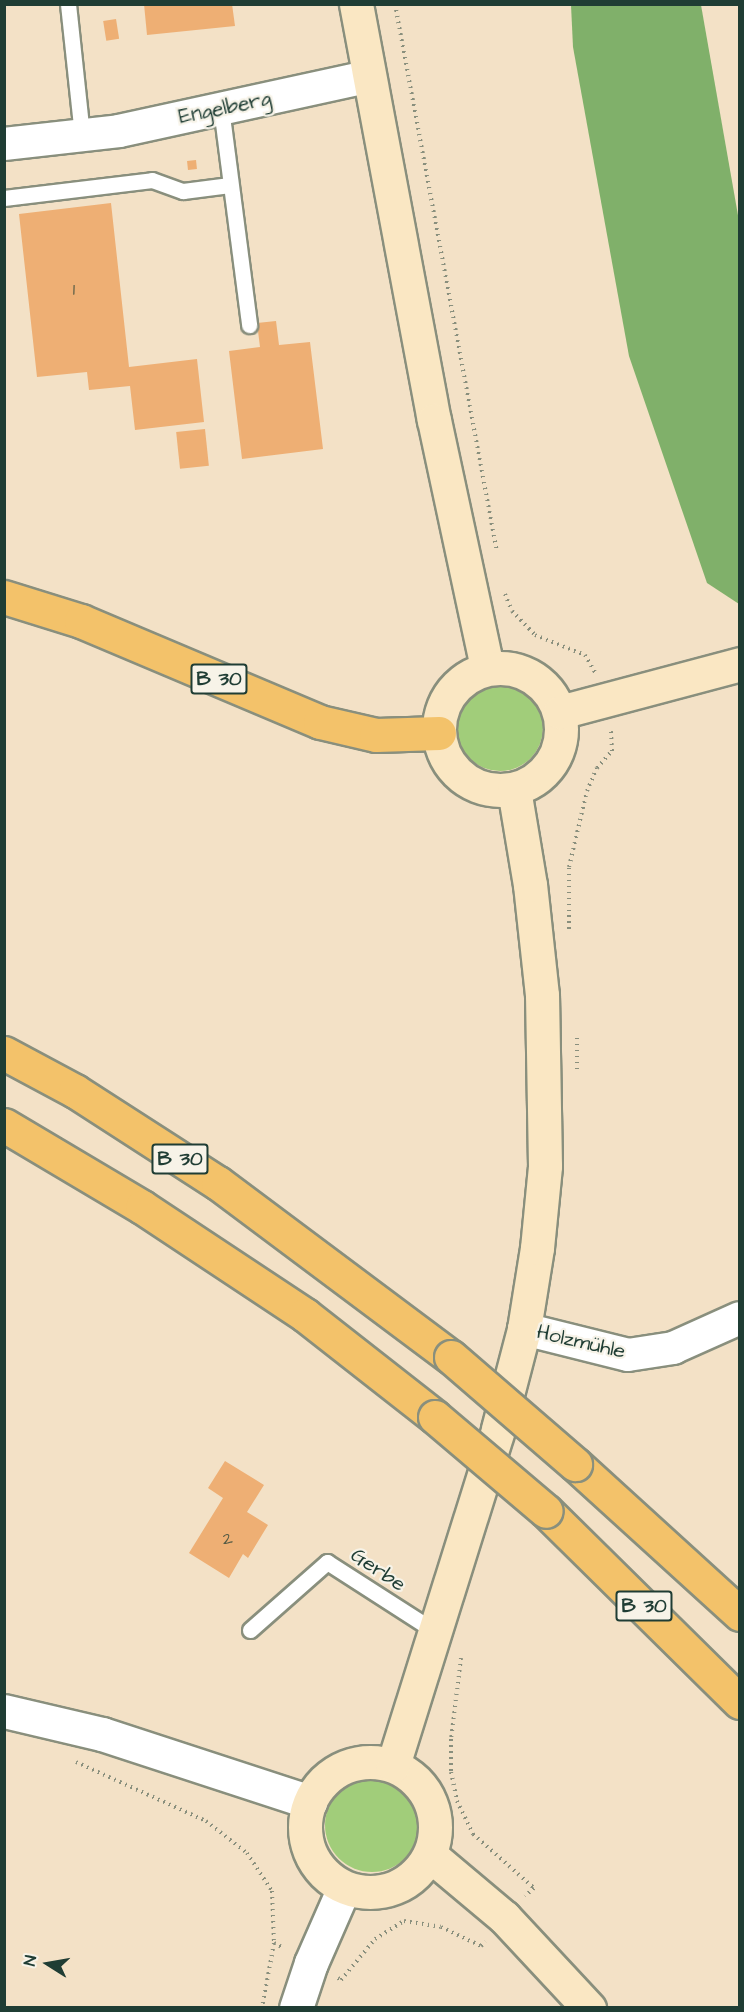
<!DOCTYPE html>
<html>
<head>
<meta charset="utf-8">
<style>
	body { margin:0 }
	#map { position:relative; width:744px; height:2012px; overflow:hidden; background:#f3e1c6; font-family:"Architects Daughter",sans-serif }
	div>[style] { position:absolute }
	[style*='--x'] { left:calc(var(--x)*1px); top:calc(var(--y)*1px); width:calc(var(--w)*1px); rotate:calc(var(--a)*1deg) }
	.green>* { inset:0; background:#a1cd7a }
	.round { border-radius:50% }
	.forest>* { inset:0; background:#80b06a }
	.building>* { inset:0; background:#eeaf74; transform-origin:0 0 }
	.path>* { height:4px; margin-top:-2px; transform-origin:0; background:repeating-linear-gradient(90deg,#898f7d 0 1.5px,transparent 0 6px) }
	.roads { filter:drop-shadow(2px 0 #898f7d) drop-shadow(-2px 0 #898f7d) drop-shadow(0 2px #898f7d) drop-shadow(0 -2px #898f7d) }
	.service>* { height:15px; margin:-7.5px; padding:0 7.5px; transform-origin:7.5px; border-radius:7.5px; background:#fff }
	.minor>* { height:32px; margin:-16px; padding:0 16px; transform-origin:16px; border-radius:16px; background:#fff }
	.tertiary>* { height:33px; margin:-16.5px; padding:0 16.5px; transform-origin:16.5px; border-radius:16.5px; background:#fff }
	.secondary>* { height:33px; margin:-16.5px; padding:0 16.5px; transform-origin:16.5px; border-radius:16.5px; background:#fae7c3 }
	.secondary>.ring { margin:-16.5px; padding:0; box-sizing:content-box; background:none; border:33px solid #fae7c3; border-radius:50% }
	.trunk>* { height:33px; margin:-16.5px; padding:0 16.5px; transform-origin:16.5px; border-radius:16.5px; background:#f3c26a }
	.bridges { filter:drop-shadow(2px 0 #898f7d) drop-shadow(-2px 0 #898f7d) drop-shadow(0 2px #898f7d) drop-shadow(0 -2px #898f7d) }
	.trunk-bridge>* { height:33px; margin:-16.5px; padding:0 16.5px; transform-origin:16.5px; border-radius:16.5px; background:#f3c26a }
	span { translate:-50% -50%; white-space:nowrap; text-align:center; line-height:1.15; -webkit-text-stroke:4.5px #f7f3e8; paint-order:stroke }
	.number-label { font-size:18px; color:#535a44 }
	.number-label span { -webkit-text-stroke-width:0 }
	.shield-label span { padding:2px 4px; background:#f7f3e8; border:2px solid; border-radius:4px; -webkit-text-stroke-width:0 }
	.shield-label { font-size:20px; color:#1f3d34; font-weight:700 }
	.street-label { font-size:21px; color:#1f3d34 }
	.frame { position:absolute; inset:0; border:6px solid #1f3d34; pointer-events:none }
	.north { position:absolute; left:18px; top:1934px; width:60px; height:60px; -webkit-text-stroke:4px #f7f3e8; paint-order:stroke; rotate:281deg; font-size:16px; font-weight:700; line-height:24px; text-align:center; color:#1f3d34 }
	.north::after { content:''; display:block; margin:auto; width:21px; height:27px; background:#1f3d34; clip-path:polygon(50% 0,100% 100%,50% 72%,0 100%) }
</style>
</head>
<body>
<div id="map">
	<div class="green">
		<i class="round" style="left:457px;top:685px;width:86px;height:86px"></i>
		<i class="round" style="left:325px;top:1778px;width:94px;height:94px"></i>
	</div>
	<div class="forest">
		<i style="clip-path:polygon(571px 5px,701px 5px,739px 221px,739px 604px,707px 583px,629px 356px,573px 47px)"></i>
	</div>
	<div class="building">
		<i style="clip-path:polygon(144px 4px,232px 4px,235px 26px,147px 35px)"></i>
		<i style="left:116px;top:19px;width:20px;height:13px;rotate:81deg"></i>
		<i style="left:196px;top:160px;width:9px;height:9px;rotate:84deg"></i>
		<i style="clip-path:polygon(111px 203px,129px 367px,197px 359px,204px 422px,135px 430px,130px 386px,89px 390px,87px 372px,37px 377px,19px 214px)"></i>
		<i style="clip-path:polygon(276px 321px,279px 345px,310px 342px,323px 449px,242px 459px,229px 351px,260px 347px,257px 323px)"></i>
		<i style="left:205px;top:429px;width:37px;height:29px;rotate:84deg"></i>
		<i style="clip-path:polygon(225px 1461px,264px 1485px,247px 1512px,268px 1525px,248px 1558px,243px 1554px,229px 1578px,189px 1553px,223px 1498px,208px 1488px)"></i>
	</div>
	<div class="path">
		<i style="--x:395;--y:4;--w:557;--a:79.46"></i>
		<i style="--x:505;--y:594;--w:18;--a:68"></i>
		<i style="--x:512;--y:611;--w:33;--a:46"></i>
		<i style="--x:535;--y:635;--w:54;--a:21.8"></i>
		<i style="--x:585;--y:655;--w:20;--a:60"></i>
		<i style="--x:569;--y:929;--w:62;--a:-90"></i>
		<i style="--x:569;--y:867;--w:78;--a:-76.7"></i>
		<i style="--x:587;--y:791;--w:25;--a:-67"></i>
		<i style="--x:597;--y:768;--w:23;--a:-49"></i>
		<i style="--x:612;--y:751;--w:20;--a:-93"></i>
		<i style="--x:577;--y:1038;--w:32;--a:90"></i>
		<i style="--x:461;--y:1658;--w:82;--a:97"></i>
		<i style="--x:451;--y:1739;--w:33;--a:90"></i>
		<i style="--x:451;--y:1772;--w:30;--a:78"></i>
		<i style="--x:457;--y:1801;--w:37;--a:64"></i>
		<i style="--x:473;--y:1834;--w:81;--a:41.5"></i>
		<i style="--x:534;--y:1888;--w:12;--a:138"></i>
		<i style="--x:76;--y:1762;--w:143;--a:24.4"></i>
		<i style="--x:206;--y:1821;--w:52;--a:38"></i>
		<i style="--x:247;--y:1853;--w:45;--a:56.7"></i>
		<i style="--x:272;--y:1891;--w:52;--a:87.8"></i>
		<i style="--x:274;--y:1943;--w:66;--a:100.5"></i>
		<i style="--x:274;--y:1943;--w:11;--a:27"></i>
		<i style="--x:338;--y:1978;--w:4;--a:34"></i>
		<i style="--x:341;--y:1980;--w:53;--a:-50.3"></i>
		<i style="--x:375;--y:1939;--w:34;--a:-32"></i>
		<i style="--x:404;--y:1921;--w:37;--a:9"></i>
		<i style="--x:441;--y:1927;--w:44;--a:25.4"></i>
		<i style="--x:481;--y:1946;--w:6;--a:-45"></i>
	</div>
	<div class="roads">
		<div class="service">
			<i style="--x:68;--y:4;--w:133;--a:83.9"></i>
			<i style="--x:221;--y:108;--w:219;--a:82.6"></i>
			<i style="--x:4;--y:198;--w:149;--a:-6.9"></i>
			<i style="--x:152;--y:180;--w:33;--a:20"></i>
			<i style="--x:183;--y:191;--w:47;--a:-7.3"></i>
			<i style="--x:250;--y:1630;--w:103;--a:-41.4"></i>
			<i style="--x:327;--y:1562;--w:126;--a:32.7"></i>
		</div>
		<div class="minor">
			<i style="--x:4;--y:144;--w:116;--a:-6.4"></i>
			<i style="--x:119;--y:131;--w:254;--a:-12.3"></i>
			<i style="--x:524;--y:1329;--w:107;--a:14"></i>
			<i style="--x:628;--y:1355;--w:46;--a:-8.8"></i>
			<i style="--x:673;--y:1348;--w:73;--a:-24.1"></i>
		</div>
		<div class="tertiary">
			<i style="--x:4;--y:1711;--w:101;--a:13.2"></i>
			<i style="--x:102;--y:1734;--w:219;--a:18.1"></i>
			<i style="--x:296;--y:2008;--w:47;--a:-71.6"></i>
			<i style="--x:311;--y:1963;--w:82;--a:-66.3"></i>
		</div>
		<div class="secondary">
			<i style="--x:356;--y:4;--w:423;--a:79.4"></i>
			<i style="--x:434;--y:420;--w:254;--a:77.9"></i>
			<i class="ring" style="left:439px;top:668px;width:89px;height:89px"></i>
			<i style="--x:560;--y:712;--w:186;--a:-14.9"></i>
			<i class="ring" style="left:305px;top:1762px;width:97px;height:97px"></i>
			<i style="--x:393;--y:1765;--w:352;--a:-72.6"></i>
			<i style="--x:498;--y:1429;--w:103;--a:-75.4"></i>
			<i style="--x:524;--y:1329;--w:82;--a:-80.9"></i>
			<i style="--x:537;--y:1248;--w:82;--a:-84.4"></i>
			<i style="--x:545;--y:1166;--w:171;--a:-91"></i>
			<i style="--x:542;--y:995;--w:111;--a:-96.2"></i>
			<i style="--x:530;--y:885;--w:97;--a:-99.5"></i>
			<i style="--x:430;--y:1855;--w:97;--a:40"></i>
			<i style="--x:504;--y:1917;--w:125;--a:47"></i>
		</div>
		<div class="trunk">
			<i style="--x:4;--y:597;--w:81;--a:17.3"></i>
			<i style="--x:81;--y:621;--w:259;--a:22.9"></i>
			<i style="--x:320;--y:722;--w:57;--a:13.1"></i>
			<i style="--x:376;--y:735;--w:63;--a:-1.8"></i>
			<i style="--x:4;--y:1053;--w:81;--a:28.2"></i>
			<i style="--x:75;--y:1091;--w:170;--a:32.8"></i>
			<i style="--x:218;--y:1183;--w:291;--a:36.8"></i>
			<i style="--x:4;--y:1125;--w:161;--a:30.7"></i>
			<i style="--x:142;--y:1207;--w:196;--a:33.5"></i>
			<i style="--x:305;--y:1315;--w:165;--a:38.1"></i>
			<i style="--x:575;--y:1464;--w:223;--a:42.3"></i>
			<i style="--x:546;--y:1511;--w:272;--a:44.6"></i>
		</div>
	</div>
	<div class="bridges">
		<div class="trunk-bridge">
			<i style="--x:451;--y:1357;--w:164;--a:40.8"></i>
			<i style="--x:435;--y:1417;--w:145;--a:40.3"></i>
		</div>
	</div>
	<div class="number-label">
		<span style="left:74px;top:290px">1</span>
		<span style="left:228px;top:1539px">2</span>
	</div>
	<div class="shield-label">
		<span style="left:219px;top:679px">B 30</span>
		<span style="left:180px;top:1159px">B 30</span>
		<span style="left:644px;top:1606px">B 30</span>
	</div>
	<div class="street-label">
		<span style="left:225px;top:108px;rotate:-12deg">Engelberg</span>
		<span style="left:581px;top:1342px;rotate:13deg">Holzmühle</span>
		<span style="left:378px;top:1570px;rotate:34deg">Gerbe</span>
	</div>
	<div class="frame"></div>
	<div class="north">N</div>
</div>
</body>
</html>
